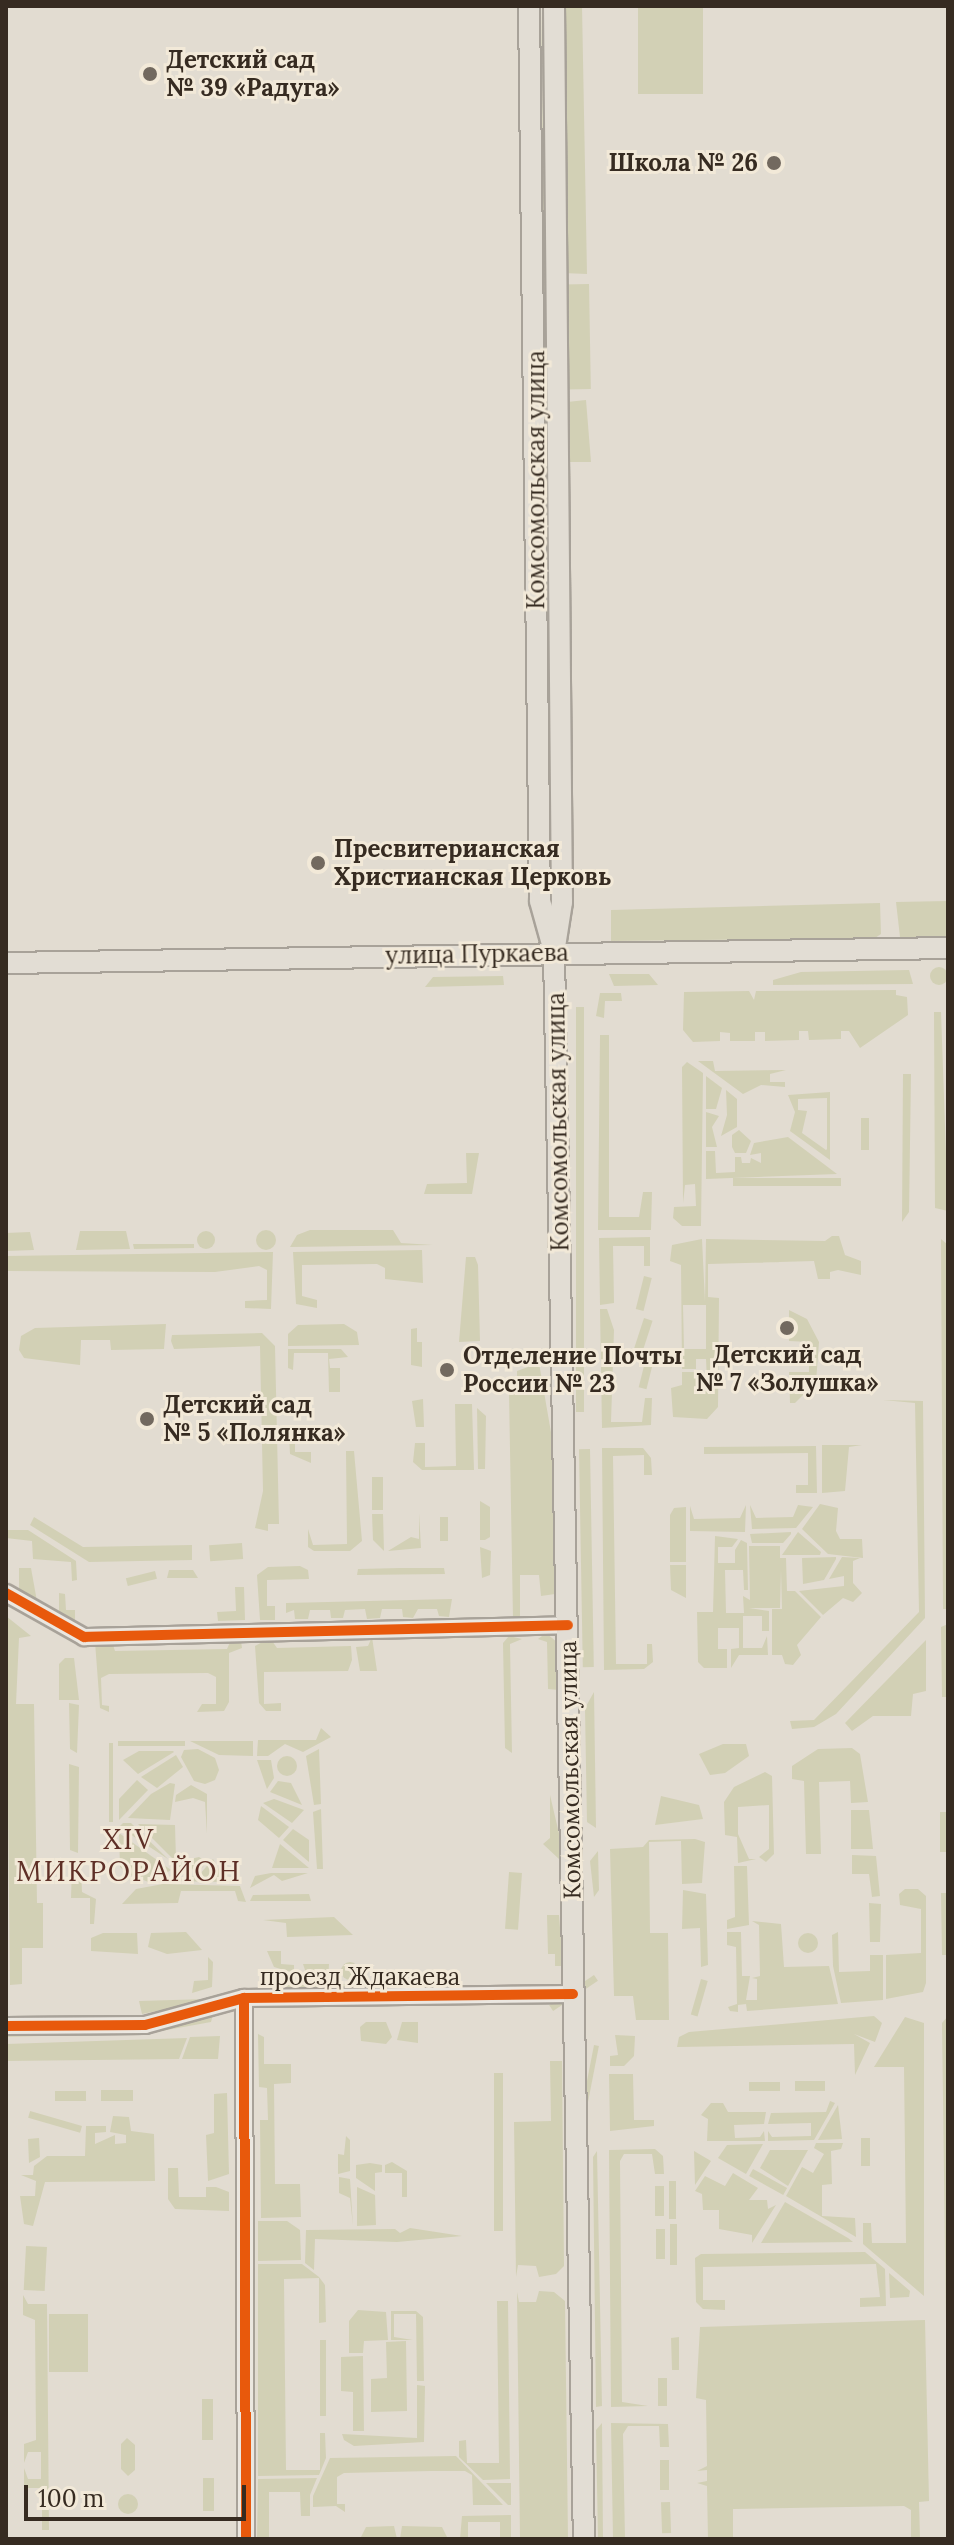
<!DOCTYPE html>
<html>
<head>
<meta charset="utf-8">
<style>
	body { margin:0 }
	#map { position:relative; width:954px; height:2545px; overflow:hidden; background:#e2dcd1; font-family:Lora,serif }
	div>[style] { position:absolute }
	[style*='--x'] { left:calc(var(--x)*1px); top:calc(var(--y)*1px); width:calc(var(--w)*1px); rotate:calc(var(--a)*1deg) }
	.green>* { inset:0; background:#d2d0b5; transform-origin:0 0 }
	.round { border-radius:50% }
	.roads { filter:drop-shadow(2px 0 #a8a299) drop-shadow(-2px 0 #a8a299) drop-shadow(0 2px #a8a299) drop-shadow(0 -2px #a8a299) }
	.minor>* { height:16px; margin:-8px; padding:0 8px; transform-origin:8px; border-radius:8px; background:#ebe7e0 }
	.major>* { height:20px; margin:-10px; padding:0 10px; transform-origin:10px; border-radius:10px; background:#e2ddd4 }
	.cycleway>* { height:10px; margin:-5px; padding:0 5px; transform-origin:5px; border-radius:5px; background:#e8590c }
	.dots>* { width:22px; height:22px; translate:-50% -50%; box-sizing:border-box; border:4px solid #f2e9d8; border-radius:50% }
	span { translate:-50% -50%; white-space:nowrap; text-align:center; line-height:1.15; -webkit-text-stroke:6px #f2e9d8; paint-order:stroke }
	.poi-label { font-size:24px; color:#362b21; font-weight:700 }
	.left { translate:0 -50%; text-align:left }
	.right { translate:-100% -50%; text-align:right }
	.street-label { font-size:24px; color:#362b21 }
	.quarter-label { font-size:28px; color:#5e2f26; letter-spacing:2px }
	.frame { position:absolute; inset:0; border:8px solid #362b21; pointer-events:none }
	.scale { position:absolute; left:24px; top:2485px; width:222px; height:36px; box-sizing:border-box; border:4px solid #362b21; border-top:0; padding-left:10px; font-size:24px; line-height:28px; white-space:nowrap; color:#362b21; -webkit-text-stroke:6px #f2e9d8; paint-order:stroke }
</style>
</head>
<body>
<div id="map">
	<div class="green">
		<i style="clip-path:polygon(536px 6px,541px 6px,546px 346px,542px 346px)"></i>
		<i style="clip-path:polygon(566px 6px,582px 6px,587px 274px,563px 273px)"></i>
		<i style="left:638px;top:6px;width:65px;height:88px"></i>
		<i style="left:589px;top:284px;width:105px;height:25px;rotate:89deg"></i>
		<i style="left:543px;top:372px;width:6px;height:521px"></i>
		<i style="clip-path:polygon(586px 400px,591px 462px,567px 462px,567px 402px)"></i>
		<i style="clip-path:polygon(948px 901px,948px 939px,900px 937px,896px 902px)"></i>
		<i style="clip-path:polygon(880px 903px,881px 934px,875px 938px,611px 941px,611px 910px)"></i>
		<i class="round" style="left:930px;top:967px;width:18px;height:18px"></i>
		<i style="clip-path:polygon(909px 970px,913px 984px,773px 985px,773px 980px,801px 972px)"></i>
		<i style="clip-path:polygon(609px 974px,649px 974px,658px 985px,614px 986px)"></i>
		<i style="clip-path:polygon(503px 976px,504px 985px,425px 987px,433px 977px)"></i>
		<i style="clip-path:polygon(896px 990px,896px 995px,907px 997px,908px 1015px,860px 1048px,849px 1031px,841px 1031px,841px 1039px,809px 1040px,808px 1031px,799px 1031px,799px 1040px,765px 1041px,765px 1032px,755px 1032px,755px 1041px,730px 1041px,730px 1033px,720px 1032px,720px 1041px,693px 1042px,683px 1030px,684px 992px,749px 991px,754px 1000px,756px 991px)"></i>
		<i style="clip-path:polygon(600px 993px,621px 993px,622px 1001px,605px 1001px,604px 1018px,596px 1016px)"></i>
		<i style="left:576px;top:1007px;width:8px;height:405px"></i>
		<i style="clip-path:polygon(934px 1012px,941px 1012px,948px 1211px,935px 1208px)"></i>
		<i style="clip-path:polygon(600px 1035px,609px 1035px,609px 1217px,639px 1217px,643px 1192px,652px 1192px,651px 1230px,598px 1230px)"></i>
		<i style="clip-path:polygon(698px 1061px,713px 1061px,715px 1071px,786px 1070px,770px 1074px,770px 1082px,785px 1082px,785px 1087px,761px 1085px,743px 1094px)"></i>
		<i style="clip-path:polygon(687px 1062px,703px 1073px,701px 1226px,682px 1226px,673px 1218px,674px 1207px,696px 1206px,695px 1184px,685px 1185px,683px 1203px,682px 1067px)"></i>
		<i style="clip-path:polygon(903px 1074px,911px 1074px,909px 1212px,902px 1222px)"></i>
		<i style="clip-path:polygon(706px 1076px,722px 1088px,716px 1109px,706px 1109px)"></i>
		<i style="clip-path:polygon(726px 1090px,737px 1099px,737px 1127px,721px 1136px,727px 1115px)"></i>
		<i style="clip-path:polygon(evenodd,830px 1092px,830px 1160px,790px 1131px,795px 1112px,788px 1095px,830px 1092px,827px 1098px,827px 1149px,826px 1150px,802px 1133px,807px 1111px,798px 1110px,798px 1099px,827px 1098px)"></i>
		<i style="clip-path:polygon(706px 1112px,719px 1116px,712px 1127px,717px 1147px,706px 1147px)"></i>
		<i style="left:861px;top:1118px;width:8px;height:32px"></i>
		<i style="clip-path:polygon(739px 1130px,751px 1141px,746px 1153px,735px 1153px,732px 1147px,732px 1135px)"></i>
		<i style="clip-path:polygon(788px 1137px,837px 1174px,706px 1179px,706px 1151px,715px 1151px,716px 1173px,735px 1172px,735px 1157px,741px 1157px,742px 1163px,750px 1163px,751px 1158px,761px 1163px,761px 1153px,750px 1155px,754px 1143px)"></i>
		<i style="clip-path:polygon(466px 1153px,479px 1153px,472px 1194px,424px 1194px,427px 1184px,467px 1183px)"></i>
		<i style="left:841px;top:1178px;width:8px;height:108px;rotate:90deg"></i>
		<i class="round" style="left:256px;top:1230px;width:20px;height:20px"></i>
		<i style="clip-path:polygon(310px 1230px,393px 1230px,401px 1243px,433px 1245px,290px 1247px,297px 1235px)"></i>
		<i class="round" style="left:197px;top:1231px;width:18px;height:18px"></i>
		<i style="clip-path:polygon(80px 1231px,126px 1231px,130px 1249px,76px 1250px)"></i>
		<i style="clip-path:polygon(30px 1232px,34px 1250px,6px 1251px,6px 1233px)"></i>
		<i style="clip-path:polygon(evenodd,832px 1236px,839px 1236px,845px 1255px,861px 1261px,861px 1275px,838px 1270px,830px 1272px,830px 1279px,818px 1279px,814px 1261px,708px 1264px,708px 1297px,719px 1298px,718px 1407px,707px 1419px,673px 1417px,671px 1388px,682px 1385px,682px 1372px,696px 1372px,697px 1382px,707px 1381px,706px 1359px,696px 1359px,696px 1369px,682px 1369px,681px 1265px,670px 1261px,672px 1245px,702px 1239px,705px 1302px,706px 1239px,825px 1241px,832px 1236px,683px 1305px,706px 1305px,706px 1349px,684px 1349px,683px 1305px)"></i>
		<i style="clip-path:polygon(650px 1237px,650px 1266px,644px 1266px,644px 1246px,613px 1246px,614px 1303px,600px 1305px,599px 1238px)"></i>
		<i style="clip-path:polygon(941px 1239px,948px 1245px,948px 1609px,943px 1609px)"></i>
		<i style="clip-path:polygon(133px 1244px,194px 1244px,194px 1248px,134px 1249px)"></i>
		<i style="clip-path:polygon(422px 1250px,423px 1283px,385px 1279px,385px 1268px,377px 1264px,302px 1265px,302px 1296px,317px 1300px,317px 1308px,296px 1304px,293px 1252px)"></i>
		<i style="clip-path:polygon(273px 1252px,271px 1309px,245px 1308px,245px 1301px,267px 1300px,267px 1270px,259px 1266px,215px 1272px,6px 1271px,6px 1256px)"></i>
		<i style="clip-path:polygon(466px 1257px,475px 1257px,478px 1265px,480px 1341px,459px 1342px)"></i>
		<i style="left:644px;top:1276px;width:8px;height:34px;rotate:14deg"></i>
		<i style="clip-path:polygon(600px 1309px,607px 1309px,614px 1330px,611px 1422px,642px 1422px,645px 1398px,652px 1398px,651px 1425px,602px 1428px)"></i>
		<i style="clip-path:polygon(789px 1310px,807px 1319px,819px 1342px,816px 1382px,795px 1403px,790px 1403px,789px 1372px,809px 1372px,809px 1342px,789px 1341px)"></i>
		<i style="left:644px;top:1318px;width:9px;height:35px;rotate:18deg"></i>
		<i style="clip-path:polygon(166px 1324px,164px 1349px,111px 1350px,110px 1340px,81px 1340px,80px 1365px,24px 1358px,19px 1350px,21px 1336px,35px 1328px)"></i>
		<i style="clip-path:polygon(344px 1324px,357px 1332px,359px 1345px,288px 1346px,288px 1334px,298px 1325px)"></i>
		<i style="clip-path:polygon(417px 1328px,417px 1342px,422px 1342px,422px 1367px,411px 1365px,411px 1329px)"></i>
		<i style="clip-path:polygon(262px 1333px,275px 1346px,279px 1524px,268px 1524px,268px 1531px,255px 1528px,263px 1491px,260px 1346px,174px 1349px,171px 1341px,172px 1335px)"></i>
		<i style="clip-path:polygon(288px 1349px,341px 1349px,348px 1357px,329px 1359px,330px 1368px,340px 1368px,340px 1392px,329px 1392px,328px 1353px,294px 1353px,293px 1370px,288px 1368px)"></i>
		<i style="left:645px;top:1362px;width:8px;height:26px;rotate:14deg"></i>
		<i style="clip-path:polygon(539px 1363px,553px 1444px,555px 1594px,541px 1596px,539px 1575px,520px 1575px,520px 1619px,513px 1619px,509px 1393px,517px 1391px,517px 1371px)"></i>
		<i style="clip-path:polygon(423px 1399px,424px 1427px,416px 1427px,412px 1401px)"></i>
		<i style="clip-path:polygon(883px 1400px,923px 1401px,925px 1618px,836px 1714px,814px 1727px,792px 1729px,790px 1721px,814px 1720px,919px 1612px,915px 1403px)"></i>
		<i style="clip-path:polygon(455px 1404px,472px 1404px,474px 1470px,422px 1470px,413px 1462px,415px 1443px,425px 1443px,425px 1467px,456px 1466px)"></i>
		<i style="clip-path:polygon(477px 1408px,486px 1416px,485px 1469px,478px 1469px)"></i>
		<i style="clip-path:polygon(295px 1434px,295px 1452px,311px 1452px,311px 1463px,290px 1454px,289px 1436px)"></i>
		<i style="clip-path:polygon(822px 1445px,862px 1445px,849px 1447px,845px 1491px,822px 1493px)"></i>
		<i style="clip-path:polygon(816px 1446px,817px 1493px,796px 1493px,796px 1485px,808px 1485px,808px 1453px,704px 1454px,704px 1447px)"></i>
		<i style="clip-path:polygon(602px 1448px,643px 1448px,651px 1458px,652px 1475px,644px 1475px,644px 1455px,613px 1456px,616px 1664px,647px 1664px,647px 1644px,652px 1644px,653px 1662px,644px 1669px,604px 1670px)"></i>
		<i style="left:590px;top:1449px;width:218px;height:11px;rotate:89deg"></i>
		<i style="clip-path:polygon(346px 1451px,354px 1451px,362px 1541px,350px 1551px,314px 1551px,308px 1547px,308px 1529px,313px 1545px,347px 1544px)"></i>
		<i style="left:372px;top:1477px;width:11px;height:33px"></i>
		<i style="clip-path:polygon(480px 1501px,490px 1507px,490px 1537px,485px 1540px,480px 1540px)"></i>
		<i style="clip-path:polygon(820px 1504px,838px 1508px,836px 1531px,840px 1539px,862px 1539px,863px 1558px,828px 1554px,802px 1529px)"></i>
		<i style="clip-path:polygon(746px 1505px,745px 1532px,690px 1531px,690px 1506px,694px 1519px,740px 1518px)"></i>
		<i style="clip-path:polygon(750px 1505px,756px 1518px,793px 1517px,798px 1505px,813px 1507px,796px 1528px,752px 1529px)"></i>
		<i style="clip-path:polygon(686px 1507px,686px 1562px,670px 1562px,670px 1515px,674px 1508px)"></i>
		<i style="clip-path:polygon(419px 1513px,421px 1548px,388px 1551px,411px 1537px,419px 1539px)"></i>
		<i style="clip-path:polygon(372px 1514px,383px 1514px,384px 1551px,373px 1540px)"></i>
		<i style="clip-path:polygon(34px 1517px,83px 1547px,192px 1545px,192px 1560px,89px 1562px,30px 1525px)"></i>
		<i style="left:440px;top:1517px;width:8px;height:24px"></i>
		<i style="clip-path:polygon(6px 1530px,28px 1530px,76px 1561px,77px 1580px,72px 1581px,71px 1562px,33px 1559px,32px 1541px,6px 1538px)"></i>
		<i style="clip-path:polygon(798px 1532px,821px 1552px,820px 1555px,782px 1555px)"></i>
		<i style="clip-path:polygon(750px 1534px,791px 1532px,791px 1534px,783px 1543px,752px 1543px)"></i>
		<i style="clip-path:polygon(715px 1536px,738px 1539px,732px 1547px,718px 1547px,718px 1563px,735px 1563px,735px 1550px,741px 1540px,747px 1543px,748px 1590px,744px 1590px,743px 1570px,725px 1570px,726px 1613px,744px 1613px,743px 1596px,750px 1600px,749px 1546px,780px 1546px,780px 1558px,786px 1558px,787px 1591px,795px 1591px,821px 1617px,797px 1645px,801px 1655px,793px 1665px,785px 1664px,782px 1655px,772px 1655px,772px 1609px,782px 1609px,781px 1570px,780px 1608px,749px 1608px,769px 1611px,769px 1631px,762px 1631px,762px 1616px,743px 1616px,743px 1648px,762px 1648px,767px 1636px,768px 1655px,739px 1655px,731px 1668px,731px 1649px,739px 1648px,739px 1628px,718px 1628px,718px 1649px,727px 1649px,727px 1668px,704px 1668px,698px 1662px,697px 1612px,713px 1612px)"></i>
		<i style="left:242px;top:1543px;width:16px;height:33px;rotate:86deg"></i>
		<i style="clip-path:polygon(480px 1547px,491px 1551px,490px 1575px,482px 1578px)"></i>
		<i style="clip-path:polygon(842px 1557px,860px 1558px,853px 1561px,853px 1583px,862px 1593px,853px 1602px,843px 1598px,823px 1615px,799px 1591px,844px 1586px,844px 1576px,829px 1579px)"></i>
		<i style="clip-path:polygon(802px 1558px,836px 1557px,836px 1559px,824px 1580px,803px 1584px)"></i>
		<i style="clip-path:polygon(670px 1565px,686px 1565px,686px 1598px,671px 1590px)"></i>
		<i style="clip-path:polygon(300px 1566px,308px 1570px,309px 1579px,267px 1580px,267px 1606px,275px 1606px,275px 1620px,260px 1620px,257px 1575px,268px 1567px)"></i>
		<i style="clip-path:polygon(19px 1568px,31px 1568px,38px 1607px,19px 1591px)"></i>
		<i style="clip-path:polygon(400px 1568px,444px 1568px,445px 1574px,357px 1575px,358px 1569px)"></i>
		<i style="clip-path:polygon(169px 1570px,193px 1570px,198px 1578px,167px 1578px)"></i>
		<i style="left:155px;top:1571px;width:8px;height:30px;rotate:76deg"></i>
		<i style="clip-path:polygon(235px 1587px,244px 1587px,245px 1620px,218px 1621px,217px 1612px,236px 1611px)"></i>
		<i style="clip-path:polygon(59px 1593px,65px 1594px,66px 1610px,75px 1610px,75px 1624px,59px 1622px)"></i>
		<i style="clip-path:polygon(452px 1599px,449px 1617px,439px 1616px,437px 1609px,418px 1609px,413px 1618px,403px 1617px,402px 1609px,382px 1609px,380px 1618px,367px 1619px,365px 1609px,345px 1610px,343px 1618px,331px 1618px,330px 1610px,310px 1610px,308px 1619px,295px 1619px,294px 1610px,286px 1613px,286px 1603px)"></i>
		<i style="clip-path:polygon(6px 1616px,31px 1636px,19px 1638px,16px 1704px,34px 1704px,37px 1903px,43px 1903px,43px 1948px,22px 1948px,22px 1984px,10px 1985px)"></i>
		<i style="clip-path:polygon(948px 1624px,948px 1697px,942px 1697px,941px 1627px)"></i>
		<i style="clip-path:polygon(546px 1633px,558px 1643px,559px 1690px,548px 1689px,547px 1642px,538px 1639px)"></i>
		<i style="clip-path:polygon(509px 1636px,522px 1639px,510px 1644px,512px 1753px,505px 1748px,503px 1643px)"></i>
		<i style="clip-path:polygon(372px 1637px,377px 1671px,360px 1671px,356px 1647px,368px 1646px)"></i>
		<i style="clip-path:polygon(270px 1638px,277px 1648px,351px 1646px,352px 1660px,348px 1671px,264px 1672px,264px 1704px,281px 1703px,281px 1711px,266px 1711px,259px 1703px,255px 1646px)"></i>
		<i style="clip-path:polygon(231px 1640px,241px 1641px,242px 1648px,229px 1653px,229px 1702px,224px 1711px,197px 1712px,202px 1704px,216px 1704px,216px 1677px,208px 1673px,109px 1674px,101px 1678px,102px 1705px,109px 1706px,109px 1712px,100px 1708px,95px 1642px,112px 1642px,115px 1651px,227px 1649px)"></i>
		<i style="clip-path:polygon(926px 1640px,926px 1691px,913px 1694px,911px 1716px,873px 1716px,852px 1731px,845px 1723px)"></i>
		<i style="clip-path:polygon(65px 1658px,74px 1658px,79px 1700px,59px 1700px,59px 1664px)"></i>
		<i style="clip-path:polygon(594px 1692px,596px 1828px,587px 1822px,585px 1708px)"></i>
		<i style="clip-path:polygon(69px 1703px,79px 1705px,77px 1753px,70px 1749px)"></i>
		<i style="clip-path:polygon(321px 1728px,331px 1737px,303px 1752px,285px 1744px,268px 1756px,257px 1756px,258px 1740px,316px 1740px)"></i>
		<i style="left:185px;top:1741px;width:5px;height:67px;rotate:90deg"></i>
		<i style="clip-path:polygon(190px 1741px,253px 1741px,253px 1756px,219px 1755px)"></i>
		<i style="left:109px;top:1743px;width:4px;height:79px"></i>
		<i style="clip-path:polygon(723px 1744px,746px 1744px,749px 1756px,725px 1773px,710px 1775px,699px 1754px)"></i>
		<i style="clip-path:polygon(852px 1748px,860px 1754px,868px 1802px,851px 1803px,850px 1781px,819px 1782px,821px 1854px,806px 1854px,804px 1781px,792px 1779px,792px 1766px,818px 1749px)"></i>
		<i style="clip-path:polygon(319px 1749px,321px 1804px,314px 1805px,306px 1756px)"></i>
		<i style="clip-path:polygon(184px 1750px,198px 1749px,215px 1758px,219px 1770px,215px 1780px,205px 1784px,194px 1781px,181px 1757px)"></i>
		<i style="clip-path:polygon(139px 1751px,173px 1751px,174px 1752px,138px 1774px,123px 1760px)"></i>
		<i style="clip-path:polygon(176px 1755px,183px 1767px,157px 1788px,141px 1777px)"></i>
		<i class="round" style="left:277px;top:1756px;width:20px;height:20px"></i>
		<i style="clip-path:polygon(257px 1760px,271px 1760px,274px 1778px,267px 1789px)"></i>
		<i style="clip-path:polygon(69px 1764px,79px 1767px,78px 1853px,70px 1850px)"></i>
		<i style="clip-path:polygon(765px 1772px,772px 1776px,774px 1854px,766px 1862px,759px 1857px,769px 1849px,769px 1805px,738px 1807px,738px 1834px,749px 1859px,756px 1859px,738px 1863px,737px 1837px,725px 1835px,724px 1802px,734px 1787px)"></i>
		<i style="clip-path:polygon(137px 1780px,148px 1790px,119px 1820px,119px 1799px)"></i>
		<i style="clip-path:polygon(278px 1781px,291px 1783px,302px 1805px,270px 1792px)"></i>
		<i style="clip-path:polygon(170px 1783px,175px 1784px,170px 1820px,128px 1818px,151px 1794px)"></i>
		<i style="clip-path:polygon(191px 1785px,207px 1794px,207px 1834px,205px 1802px,193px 1798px,175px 1802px,176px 1795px)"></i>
		<i style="clip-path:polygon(550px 1795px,561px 1842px,559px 1859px,543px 1844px,550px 1838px)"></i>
		<i style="clip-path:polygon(661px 1796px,699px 1805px,703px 1819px,655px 1825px)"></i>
		<i style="clip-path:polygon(274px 1799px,277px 1800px,304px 1810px,292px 1823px,263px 1803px)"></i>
		<i style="clip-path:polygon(261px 1806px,289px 1827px,279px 1838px,258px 1820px)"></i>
		<i style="clip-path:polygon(321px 1809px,323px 1869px,317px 1869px,313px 1812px)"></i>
		<i style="clip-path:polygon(851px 1810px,869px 1810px,873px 1849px,851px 1849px)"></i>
		<i style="left:940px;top:1812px;width:8px;height:40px"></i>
		<i style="clip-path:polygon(123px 1823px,131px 1823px,168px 1859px,119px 1827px)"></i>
		<i style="clip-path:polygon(138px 1824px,175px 1825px,176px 1860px,174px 1860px)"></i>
		<i style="clip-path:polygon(293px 1829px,309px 1840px,309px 1862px,283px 1840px)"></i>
		<i style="clip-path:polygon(119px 1833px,171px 1870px,151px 1883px,128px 1874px,120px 1867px)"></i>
		<i style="clip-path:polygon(695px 1839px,705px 1842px,702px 1883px,682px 1884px,681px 1841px,649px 1842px,650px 1933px,668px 1933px,669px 2020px,636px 2020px,633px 1996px,614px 1996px,610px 1849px,643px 1847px,649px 1840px)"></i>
		<i style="clip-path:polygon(280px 1844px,309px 1868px,272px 1868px)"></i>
		<i style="clip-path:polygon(598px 1851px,599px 1890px,594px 1897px,590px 1861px)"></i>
		<i style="clip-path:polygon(852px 1855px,876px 1856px,880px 1896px,872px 1897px,869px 1874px,852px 1874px)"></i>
		<i style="clip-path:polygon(199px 1857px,207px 1862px,201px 1869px,177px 1870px,182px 1861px)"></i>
		<i style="clip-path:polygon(213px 1859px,226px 1882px,171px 1881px,199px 1875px)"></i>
		<i style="clip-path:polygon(72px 1865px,81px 1868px,82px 1892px,96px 1899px,94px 1924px,90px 1924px,90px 1898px,71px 1898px)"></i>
		<i style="clip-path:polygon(734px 1866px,747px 1866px,749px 1925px,727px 1929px,727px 1920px,735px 1917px)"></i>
		<i style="left:509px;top:1872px;width:13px;height:57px;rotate:4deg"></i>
		<i style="clip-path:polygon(308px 1873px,282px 1881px,274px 1875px,250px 1888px,255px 1876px,271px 1873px)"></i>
		<i style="clip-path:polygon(163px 1884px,240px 1886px,246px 1902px,238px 1901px,235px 1891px,181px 1891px,178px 1903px,122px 1904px,136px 1889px)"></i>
		<i style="clip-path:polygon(905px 1889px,918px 1889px,926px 1896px,926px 1983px,923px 1992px,886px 1999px,886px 1955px,921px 1953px,921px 1909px,900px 1905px,899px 1894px)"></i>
		<i style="clip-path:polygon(683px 1890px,706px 1894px,708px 1965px,701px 1967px,700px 1928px,682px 1929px)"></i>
		<i style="clip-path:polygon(941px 1893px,948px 1893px,946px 1955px,942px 1955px)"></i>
		<i style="clip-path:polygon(309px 1894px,311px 1901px,250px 1901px,253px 1895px)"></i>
		<i style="clip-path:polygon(869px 1903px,881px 1904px,880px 1942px,870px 1942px)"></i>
		<i style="clip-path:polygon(547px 1915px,559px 1915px,563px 1966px,555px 1966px,555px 1954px,548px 1954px)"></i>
		<i style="clip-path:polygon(334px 1917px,353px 1935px,287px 1937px,286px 1923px,263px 1920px)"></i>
		<i style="clip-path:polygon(752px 1921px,781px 1924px,784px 1967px,829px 1966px,838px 2004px,747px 2011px,746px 2004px,738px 2005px,738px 2012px,730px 2011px,728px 2007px,737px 2004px,736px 1947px,727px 1945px,727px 1932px,741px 1932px,742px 1976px,750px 1976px,746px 2000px,757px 2000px,757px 1979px,752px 1978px,760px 1976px,759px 1925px)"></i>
		<i style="clip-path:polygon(186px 1932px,202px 1950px,167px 1954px,148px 1947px,151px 1933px)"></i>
		<i style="clip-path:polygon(838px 1932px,839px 1972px,870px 1971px,870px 1955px,883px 1955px,883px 2000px,841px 2003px,833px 1966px,832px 1935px)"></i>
		<i style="clip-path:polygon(103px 1933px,137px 1933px,138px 1954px,91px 1951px,91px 1938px)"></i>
		<i class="round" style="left:798px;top:1933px;width:20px;height:20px"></i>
		<i style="clip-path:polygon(267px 1951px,281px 1951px,281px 1964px,294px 1965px,294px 1973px,274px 1967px)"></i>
		<i style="clip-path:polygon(208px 1957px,213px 1962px,212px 1987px,192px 1993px,194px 1981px,208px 1980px)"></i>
		<i class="round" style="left:341px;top:1962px;width:18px;height:18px"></i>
		<i style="clip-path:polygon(303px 1964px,329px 1964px,328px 1979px,308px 1979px)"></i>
		<i style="left:594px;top:1975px;width:7px;height:54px;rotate:56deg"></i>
		<i style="left:701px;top:1979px;width:7px;height:37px;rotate:16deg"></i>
		<i style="left:284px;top:1985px;width:67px;height:7px;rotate:-1deg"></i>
		<i style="clip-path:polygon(210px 2000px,142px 2014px,139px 2001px,207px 1999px)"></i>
		<i style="clip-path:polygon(213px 2015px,211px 2022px,150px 2033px,6px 2037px,6px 2031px,168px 2025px)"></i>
		<i style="clip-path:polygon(874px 2016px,882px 2023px,875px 2042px,854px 2034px,870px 2043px,855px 2075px,854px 2044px,677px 2047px,679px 2037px,689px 2032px)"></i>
		<i style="clip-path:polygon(948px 2016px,948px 2475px,942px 2023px)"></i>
		<i style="clip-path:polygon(905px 2017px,924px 2023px,924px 2296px,863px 2244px,863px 2223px,871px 2223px,872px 2243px,906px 2243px,904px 2067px,874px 2067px)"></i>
		<i style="clip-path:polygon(366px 2022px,386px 2022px,392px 2037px,386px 2044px,361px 2041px,360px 2027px)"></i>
		<i style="clip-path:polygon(402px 2022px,418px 2022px,418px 2043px,397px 2040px)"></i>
		<i style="clip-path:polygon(258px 2034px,264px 2037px,264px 2064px,291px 2064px,291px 2083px,274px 2084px,275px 2184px,300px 2184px,301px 2217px,261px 2218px,260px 2120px,268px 2120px,267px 2088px,259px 2087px)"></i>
		<i style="clip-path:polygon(615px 2035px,635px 2036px,634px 2056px,624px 2066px,610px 2066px,610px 2056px,618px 2055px)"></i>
		<i style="clip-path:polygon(220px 2036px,218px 2059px,182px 2059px,190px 2037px)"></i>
		<i style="clip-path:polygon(187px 2038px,179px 2059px,6px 2061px,6px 2044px)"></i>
		<i style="left:594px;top:2045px;width:5px;height:80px;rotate:11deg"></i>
		<i style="clip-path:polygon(550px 2061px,562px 2061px,564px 2266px,556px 2274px,539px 2277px,536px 2266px,518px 2265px,516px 2277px,514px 2122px,551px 2121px)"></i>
		<i style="left:494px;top:2073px;width:9px;height:158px"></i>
		<i style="clip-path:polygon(609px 2074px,633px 2074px,634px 2120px,654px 2120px,654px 2126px,610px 2131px)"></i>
		<i style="left:795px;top:2081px;width:30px;height:10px"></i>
		<i style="left:749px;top:2082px;width:31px;height:9px"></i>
		<i style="left:101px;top:2090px;width:32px;height:11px"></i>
		<i style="left:55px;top:2091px;width:31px;height:10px"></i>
		<i style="clip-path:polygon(227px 2093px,229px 2174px,208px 2181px,206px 2135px,214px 2133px,214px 2094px)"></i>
		<i style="clip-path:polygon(830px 2101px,835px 2103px,814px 2140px,768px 2141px,768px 2131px,772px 2137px,811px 2136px,811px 2123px,768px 2124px,771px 2113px,826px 2112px)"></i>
		<i style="clip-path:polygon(711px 2103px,723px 2103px,728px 2112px,766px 2112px,764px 2124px,734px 2125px,735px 2138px,760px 2137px,764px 2131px,765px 2141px,707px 2141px,708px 2119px,701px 2115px)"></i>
		<i style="clip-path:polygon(838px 2105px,842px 2139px,818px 2140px)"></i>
		<i style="clip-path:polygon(113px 2116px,129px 2117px,131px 2131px,154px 2134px,155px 2181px,45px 2182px,33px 2226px,24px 2224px,20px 2196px,35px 2196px,36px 2181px,21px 2175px,33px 2175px,34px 2166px,47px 2156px,85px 2156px,86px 2126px,106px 2126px,106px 2132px,95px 2133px,95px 2144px,115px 2135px,115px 2144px,126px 2143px,126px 2135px,110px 2132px)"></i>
		<i style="left:82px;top:2126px;width:7px;height:54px;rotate:106deg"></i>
		<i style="clip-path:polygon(346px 2136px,350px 2140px,350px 2171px,338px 2174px,338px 2154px,344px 2155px)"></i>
		<i style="clip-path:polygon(39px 2138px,40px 2157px,29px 2163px,28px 2139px)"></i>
		<i style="left:861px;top:2138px;width:9px;height:28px"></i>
		<i style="clip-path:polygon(816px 2143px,843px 2143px,841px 2149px,831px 2151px,832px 2184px,822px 2185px,822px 2216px,855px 2218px,856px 2237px,786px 2196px,802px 2167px,813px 2173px,824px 2154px,814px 2148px)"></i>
		<i style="clip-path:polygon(763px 2144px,746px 2174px,718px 2158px,727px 2145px)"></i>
		<i style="clip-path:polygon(655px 2149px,663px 2156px,664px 2174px,655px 2174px,652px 2154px,624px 2154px,620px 2161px,622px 2402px,648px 2406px,611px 2407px,609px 2150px)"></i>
		<i style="clip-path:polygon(770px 2150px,808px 2150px,788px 2186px,760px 2168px)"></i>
		<i style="clip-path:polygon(597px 2151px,602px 2406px,596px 2407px,593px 2157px)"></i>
		<i style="clip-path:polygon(694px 2151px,711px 2161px,695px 2185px)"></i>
		<i style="clip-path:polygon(392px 2162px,407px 2171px,407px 2197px,402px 2197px,402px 2173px,385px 2173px,385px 2165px)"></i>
		<i style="clip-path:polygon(370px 2163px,382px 2165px,382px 2172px,375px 2173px,375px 2191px,356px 2178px,356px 2165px)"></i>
		<i style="clip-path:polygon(168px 2168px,178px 2168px,179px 2197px,206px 2197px,206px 2187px,216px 2187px,229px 2192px,229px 2211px,175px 2209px,168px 2199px)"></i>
		<i style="left:753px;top:2169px;width:39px;height:8px;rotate:29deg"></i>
		<i style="clip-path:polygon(733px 2173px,758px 2188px,749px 2200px,767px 2200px,768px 2209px,776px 2205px,752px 2243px,752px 2235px,719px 2229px,719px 2210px,703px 2210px,702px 2194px,695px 2191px,705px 2176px,725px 2186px)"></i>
		<i style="clip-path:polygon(339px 2177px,350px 2179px,353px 2226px,350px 2198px,339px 2193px)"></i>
		<i style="left:669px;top:2181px;width:7px;height:38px"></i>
		<i style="left:655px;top:2186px;width:9px;height:30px"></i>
		<i style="clip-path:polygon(357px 2187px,375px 2195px,376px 2225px,357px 2226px)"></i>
		<i style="clip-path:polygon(785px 2202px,848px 2238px,853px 2242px,761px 2243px)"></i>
		<i style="clip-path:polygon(258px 2221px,287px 2221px,300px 2230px,301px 2260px,258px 2261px)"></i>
		<i style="left:670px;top:2224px;width:7px;height:41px"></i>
		<i style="clip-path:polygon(410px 2228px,462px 2236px,397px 2242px,315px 2239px,314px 2270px,305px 2263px,306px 2230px,395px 2229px,400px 2233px)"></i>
		<i style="left:656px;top:2229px;width:9px;height:30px"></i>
		<i style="left:26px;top:2246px;width:21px;height:44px;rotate:3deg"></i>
		<i style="clip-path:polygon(865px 2252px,885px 2269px,886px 2306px,860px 2307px,860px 2298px,880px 2297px,876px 2264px,703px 2267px,703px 2300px,725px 2300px,725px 2310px,703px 2309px,696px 2302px,695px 2258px,701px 2254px)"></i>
		<i style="clip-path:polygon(258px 2264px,302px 2264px,319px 2277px,325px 2285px,326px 2322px,319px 2323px,319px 2278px,284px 2279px,286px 2470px,320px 2470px,320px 2433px,325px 2433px,326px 2458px,319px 2475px,258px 2476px)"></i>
		<i style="clip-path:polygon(889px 2273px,910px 2291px,909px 2297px,890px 2298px)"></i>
		<i style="clip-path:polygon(539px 2291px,554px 2292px,565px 2301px,568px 2539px,520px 2539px,517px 2292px,519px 2302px,536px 2302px)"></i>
		<i style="clip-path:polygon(23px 2295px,28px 2304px,47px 2304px,49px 2530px,42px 2530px,42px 2488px,24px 2488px,24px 2468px,28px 2479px,41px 2479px,41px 2452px,28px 2452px,24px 2463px,24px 2444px,36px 2440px,35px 2320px,23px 2315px)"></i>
		<i style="clip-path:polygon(497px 2301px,508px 2301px,510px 2479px,483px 2480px,459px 2457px,459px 2441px,466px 2440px,467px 2463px,499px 2463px)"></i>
		<i style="clip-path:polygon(358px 2310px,386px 2312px,388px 2340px,364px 2341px,363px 2353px,349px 2353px,349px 2321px)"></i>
		<i style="clip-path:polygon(391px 2311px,416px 2311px,423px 2317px,424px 2381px,417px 2381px,416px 2314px,394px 2314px,394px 2337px,413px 2340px,391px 2340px)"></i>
		<i style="left:49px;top:2314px;width:39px;height:58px"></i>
		<i style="clip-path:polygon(925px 2320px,929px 2501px,919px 2502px,920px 2539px,911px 2539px,911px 2510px,904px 2506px,733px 2509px,733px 2539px,708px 2539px,707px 2486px,697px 2483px,707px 2481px,707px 2470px,697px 2471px,707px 2466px,706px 2400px,696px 2398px,700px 2327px)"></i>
		<i style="clip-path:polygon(679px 2337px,679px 2370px,672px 2370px,671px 2338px)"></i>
		<i style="left:320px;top:2340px;width:6px;height:76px"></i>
		<i style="clip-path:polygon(406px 2341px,407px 2411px,371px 2412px,371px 2379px,387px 2378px,386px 2342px)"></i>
		<i style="clip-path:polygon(363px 2356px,364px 2431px,353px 2431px,353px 2392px,341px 2391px,341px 2357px)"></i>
		<i style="left:658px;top:2378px;width:9px;height:28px"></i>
		<i style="clip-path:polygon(417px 2385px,425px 2386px,424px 2442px,354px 2446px,344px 2440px,342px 2434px,417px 2438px)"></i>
		<i style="left:202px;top:2399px;width:11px;height:41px"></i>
		<i style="clip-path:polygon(602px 2423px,603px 2539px,598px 2539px,596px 2430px)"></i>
		<i style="clip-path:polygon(611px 2423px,668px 2424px,669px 2447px,660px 2447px,659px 2426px,628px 2426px,623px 2434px,625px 2539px,613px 2539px)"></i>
		<i style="clip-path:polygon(127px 2438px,135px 2445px,135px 2470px,128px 2476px,121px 2469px,121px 2444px)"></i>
		<i style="clip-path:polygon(456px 2456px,503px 2505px,473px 2505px,472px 2475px,465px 2471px,431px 2471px,344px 2473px,337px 2477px,337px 2504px,345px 2504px,345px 2512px,336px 2506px,313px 2507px,313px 2496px,330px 2458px)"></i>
		<i style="left:660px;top:2460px;width:9px;height:30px"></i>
		<i style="left:203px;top:2478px;width:11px;height:33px"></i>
		<i style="clip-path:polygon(317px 2478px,310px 2495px,310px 2516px,301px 2516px,300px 2492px,269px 2492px,269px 2539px,257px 2539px,258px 2479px)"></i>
		<i style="clip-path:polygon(486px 2483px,511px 2483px,511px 2505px,508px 2505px)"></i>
		<i class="round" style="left:118px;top:2494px;width:20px;height:20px"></i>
		<i style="left:670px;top:2502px;width:31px;height:9px;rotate:88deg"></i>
		<i style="clip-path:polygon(511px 2515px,511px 2539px,500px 2539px,500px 2522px,468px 2522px,468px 2539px,460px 2539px,462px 2516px)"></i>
		<i style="clip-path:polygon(394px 2526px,397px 2539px,360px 2539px,366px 2527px)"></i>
		<i style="clip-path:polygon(402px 2526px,442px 2527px,448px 2539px,400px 2539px)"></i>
	</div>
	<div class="roads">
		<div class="minor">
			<i style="--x:6;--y:1593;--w:90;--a:29.4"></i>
			<i style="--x:84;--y:1637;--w:484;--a:-1.4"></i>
			<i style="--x:244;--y:1998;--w:541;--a:89.79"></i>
			<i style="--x:6;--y:2026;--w:139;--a:-0.4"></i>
			<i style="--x:145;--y:2025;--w:103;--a:-15.3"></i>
			<i style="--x:244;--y:1998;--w:329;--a:-0.7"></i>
		</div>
		<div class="major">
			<i style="--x:529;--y:6;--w:895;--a:89.3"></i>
			<i style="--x:540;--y:901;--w:45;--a:74.4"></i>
			<i style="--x:554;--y:6;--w:896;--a:89.49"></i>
			<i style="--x:562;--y:902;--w:52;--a:98.9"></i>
			<i style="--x:554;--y:953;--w:1586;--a:88.92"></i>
			<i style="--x:6;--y:963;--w:942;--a:-0.91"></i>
		</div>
	</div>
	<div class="cycleway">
		<i style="--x:6;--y:1593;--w:90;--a:29.4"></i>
		<i style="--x:84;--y:1637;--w:484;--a:-1.4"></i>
		<i style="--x:244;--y:1998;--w:541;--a:89.79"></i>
		<i style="--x:6;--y:2026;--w:139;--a:-0.4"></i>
		<i style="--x:145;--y:2025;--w:103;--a:-15.3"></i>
		<i style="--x:244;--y:1998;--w:329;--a:-0.7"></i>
	</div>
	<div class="dots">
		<i style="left:150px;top:74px;background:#72695f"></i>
		<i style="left:774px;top:163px;background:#72695f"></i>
		<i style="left:318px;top:863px;background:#72695f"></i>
		<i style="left:787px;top:1328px;background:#72695f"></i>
		<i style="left:447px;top:1370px;background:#72695f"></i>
		<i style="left:147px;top:1419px;background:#72695f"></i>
	</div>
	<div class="poi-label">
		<span class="left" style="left:166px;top:74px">Детский сад<br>№ 39 «Радуга»</span>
		<span class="right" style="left:758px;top:163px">Школа № 26</span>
		<span class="left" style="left:334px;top:863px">Пресвитерианская<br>Христианская Церковь</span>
		<span style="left:787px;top:1369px">Детский сад<br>№ 7 «Золушка»</span>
		<span class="left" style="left:463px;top:1370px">Отделение Почты<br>России № 23</span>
		<span class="left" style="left:163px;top:1419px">Детский сад<br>№ 5 «Полянка»</span>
	</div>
	<div class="street-label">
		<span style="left:536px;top:480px;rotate:-90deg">Комсомольская улица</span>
		<span style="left:477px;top:954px;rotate:-1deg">улица Пуркаева</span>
		<span style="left:558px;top:1122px;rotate:-91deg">Комсомольская улица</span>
		<span style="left:570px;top:1770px;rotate:-91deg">Комсомольская улица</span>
		<span style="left:360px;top:1977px">проезд Ждакаева</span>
	</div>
	<div class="quarter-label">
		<span style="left:129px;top:1855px">XIV<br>МИКРОРАЙОН</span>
	</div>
	<div class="frame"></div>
	<div class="scale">100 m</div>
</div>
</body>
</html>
